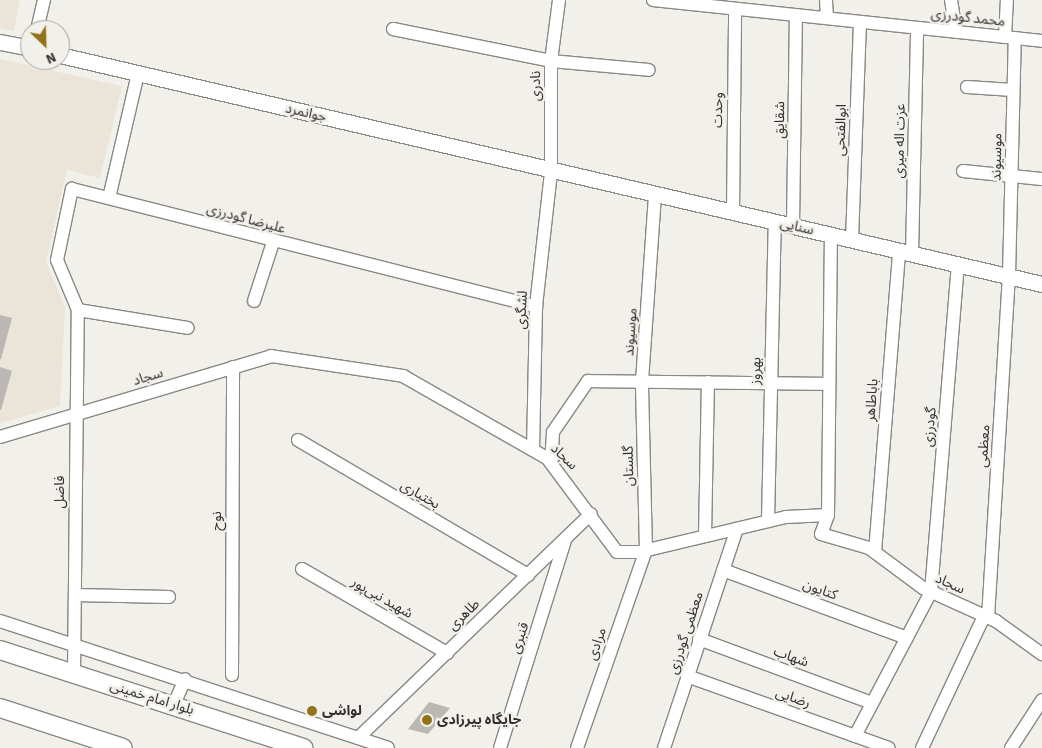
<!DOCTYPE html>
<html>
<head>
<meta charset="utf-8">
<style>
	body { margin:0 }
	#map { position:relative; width:1042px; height:748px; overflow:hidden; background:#f2f0ea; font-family:"Source Sans 3","Noto Sans Arabic",sans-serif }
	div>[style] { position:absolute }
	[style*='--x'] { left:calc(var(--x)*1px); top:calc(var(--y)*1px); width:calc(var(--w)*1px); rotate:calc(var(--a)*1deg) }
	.built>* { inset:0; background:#eae5d8 }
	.building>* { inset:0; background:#bbb8b3 }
	.roads { filter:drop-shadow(1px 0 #8a8883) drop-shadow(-1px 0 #8a8883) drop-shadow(0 1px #8a8883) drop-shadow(0 -1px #8a8883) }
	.minor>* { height:12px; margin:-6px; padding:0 6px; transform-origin:6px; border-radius:6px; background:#fff }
	.tertiary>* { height:15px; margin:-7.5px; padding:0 7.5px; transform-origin:7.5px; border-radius:7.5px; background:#fff }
	.secondary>* { height:18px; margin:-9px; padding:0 9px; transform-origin:9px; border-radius:9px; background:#fff }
	.dots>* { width:14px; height:14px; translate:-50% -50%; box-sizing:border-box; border:2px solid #f2f0ea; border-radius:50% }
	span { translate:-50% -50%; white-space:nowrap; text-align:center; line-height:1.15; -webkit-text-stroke:5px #f2f0ea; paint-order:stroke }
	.street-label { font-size:14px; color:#31302e }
	.poi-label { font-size:14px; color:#31302e; font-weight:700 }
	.left { translate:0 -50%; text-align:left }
	.north { position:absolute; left:20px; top:20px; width:50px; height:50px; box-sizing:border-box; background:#f2f0ea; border:1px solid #a5a39f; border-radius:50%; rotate:156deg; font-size:14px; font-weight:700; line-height:20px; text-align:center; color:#31302e }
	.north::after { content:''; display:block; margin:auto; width:18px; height:22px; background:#927319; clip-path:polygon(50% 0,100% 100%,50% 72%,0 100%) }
</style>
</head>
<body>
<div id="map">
	<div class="built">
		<i style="clip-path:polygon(0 0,20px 0,14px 31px,0 28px)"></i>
		<i style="clip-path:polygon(0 59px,122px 86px,100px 178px,67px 170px,46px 262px,65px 307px,60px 406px,0 423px)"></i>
	</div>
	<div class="building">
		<i style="clip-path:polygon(0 315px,12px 318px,1px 359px,0 359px)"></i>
		<i style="clip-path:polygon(0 367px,12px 371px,1px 410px,0 410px)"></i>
		<i style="clip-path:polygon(429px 702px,450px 708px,428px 734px,408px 729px)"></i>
	</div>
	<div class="roads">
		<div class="minor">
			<i style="--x:653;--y:0;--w:391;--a:6"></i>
			<i style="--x:826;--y:0;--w:18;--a:87"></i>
			<i style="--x:951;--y:0;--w:32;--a:81"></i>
			<i style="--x:393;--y:29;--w:161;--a:11.4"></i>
			<i style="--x:551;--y:61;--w:98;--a:5.2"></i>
			<i style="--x:37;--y:30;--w:31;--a:-77"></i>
			<i style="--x:1005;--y:37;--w:37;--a:-87"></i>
			<i style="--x:967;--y:87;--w:46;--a:3.7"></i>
			<i style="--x:963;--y:171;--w:79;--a:5.8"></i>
			<i style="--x:109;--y:198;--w:128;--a:-76.9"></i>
			<i style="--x:733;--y:212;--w:203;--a:-89.4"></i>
			<i style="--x:793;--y:226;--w:211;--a:-89.2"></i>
			<i style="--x:852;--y:240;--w:218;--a:-87.9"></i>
			<i style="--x:912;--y:254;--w:226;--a:-88.7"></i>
			<i style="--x:254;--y:301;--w:62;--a:-72.1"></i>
			<i style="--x:78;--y:310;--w:111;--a:9.3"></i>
			<i style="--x:0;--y:437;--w:283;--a:-16.6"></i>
			<i style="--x:271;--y:356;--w:134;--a:8.6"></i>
			<i style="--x:403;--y:376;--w:166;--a:29.7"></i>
			<i style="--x:547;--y:458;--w:117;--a:53.3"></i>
			<i style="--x:617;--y:552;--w:22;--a:0"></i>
			<i style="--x:639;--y:552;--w:151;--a:-13.4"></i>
			<i style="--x:786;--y:517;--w:42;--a:-2.7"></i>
			<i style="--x:828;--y:515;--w:20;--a:110"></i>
			<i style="--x:821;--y:534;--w:50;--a:16.3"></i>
			<i style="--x:869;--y:548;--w:67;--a:36.5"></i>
			<i style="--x:923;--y:588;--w:80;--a:24.3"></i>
			<i style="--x:996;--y:621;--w:57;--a:35.7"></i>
			<i style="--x:298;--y:440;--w:267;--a:30.4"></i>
			<i style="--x:533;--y:450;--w:144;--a:-88.8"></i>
			<i style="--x:536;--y:306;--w:135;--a:-83.6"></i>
			<i style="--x:551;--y:172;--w:111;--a:-90"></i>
			<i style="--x:551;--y:61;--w:62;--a:-82.5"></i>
			<i style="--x:551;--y:462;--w:30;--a:-86"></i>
			<i style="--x:553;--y:432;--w:62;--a:-55.5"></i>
			<i style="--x:588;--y:381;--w:239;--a:0.7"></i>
			<i style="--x:828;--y:515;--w:280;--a:-89.4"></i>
			<i style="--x:768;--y:521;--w:299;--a:-88.7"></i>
			<i style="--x:705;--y:536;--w:154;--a:-88.9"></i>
			<i style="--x:875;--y:552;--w:302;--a:-85.4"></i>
			<i style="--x:302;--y:569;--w:168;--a:30.1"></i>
			<i style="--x:723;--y:570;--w:196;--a:20.3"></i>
			<i style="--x:75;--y:595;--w:94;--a:1.2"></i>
			<i style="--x:988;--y:618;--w:343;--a:-86.5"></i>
			<i style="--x:1009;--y:276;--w:238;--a:-88.6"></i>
			<i style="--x:0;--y:621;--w:408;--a:18.1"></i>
			<i style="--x:699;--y:639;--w:184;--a:20.3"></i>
			<i style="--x:74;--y:674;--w:364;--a:-89.4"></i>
			<i style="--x:78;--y:310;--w:54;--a:-112.8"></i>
			<i style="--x:57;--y:260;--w:73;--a:-78.1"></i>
			<i style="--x:72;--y:189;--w:479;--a:14.2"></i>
			<i style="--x:232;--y:675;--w:308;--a:-89.8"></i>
			<i style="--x:687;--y:676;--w:214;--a:19.6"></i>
			<i style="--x:174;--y:704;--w:27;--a:-66"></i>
			<i style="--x:855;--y:736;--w:163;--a:-62.2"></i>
			<i style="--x:931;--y:592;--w:328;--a:-85.3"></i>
			<i style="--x:358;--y:738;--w:323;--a:-43.9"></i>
			<i style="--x:500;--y:748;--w:220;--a:-72.6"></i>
			<i style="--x:577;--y:748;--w:210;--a:-70.8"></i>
			<i style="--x:646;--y:550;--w:169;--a:-91.4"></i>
			<i style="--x:642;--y:381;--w:187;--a:-86"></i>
			<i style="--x:664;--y:748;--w:231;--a:-71.6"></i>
			<i style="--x:922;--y:748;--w:146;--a:-64.8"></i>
			<i style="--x:1011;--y:748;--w:57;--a:-57.1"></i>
		</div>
		<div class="tertiary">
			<i style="--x:0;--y:42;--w:31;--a:11"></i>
			<i style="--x:60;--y:55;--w:1008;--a:13.13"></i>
		</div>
		<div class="secondary">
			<i style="--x:0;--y:650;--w:319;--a:17.9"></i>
			<i style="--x:0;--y:708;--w:129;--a:18"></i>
		</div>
	</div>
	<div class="dots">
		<i style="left:312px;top:711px;background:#927319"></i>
		<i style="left:427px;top:720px;background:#927319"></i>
	</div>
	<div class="street-label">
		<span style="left:968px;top:18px;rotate:6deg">محمد گودرزی</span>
		<span style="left:536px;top:86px;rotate:-90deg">نادری</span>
		<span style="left:718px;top:110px;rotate:-89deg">وحدت</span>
		<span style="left:306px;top:113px;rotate:13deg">جوانمرد</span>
		<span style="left:780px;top:120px;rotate:-89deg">شقایق</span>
		<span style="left:841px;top:130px;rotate:-88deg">ابوالفتحی</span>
		<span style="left:900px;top:141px;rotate:-89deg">عزت اله میری</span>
		<span style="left:997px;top:157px;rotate:-89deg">موسیوند</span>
		<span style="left:246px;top:219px;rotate:15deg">علیرضا گودرزی</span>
		<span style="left:797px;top:227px;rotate:13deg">سنایی</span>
		<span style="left:522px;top:310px;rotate:-87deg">لشگری</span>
		<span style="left:631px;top:332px;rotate:-86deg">موسیوند</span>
		<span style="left:756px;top:371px;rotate:-88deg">بهروز</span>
		<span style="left:148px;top:377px;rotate:-17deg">سجاد</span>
		<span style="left:872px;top:400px;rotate:-86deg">باباطاهر</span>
		<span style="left:930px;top:427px;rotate:-85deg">گودرزی</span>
		<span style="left:984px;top:446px;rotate:-86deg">معظمی</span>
		<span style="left:564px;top:457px;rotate:44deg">سجاد</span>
		<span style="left:629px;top:466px;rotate:-91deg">گلستان</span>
		<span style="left:60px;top:492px;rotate:-90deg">فاضل</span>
		<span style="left:420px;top:495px;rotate:30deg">بختیاری</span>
		<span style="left:217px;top:521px;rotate:-90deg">نوح</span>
		<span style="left:950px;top:584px;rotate:24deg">سجاد</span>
		<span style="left:820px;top:590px;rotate:20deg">کتایون</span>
		<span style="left:382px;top:598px;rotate:30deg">شهید نبی‌پور</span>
		<span style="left:464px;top:615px;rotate:-44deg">طاهری</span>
		<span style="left:686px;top:633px;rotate:-72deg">معظمی گودرزی</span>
		<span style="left:520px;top:638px;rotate:-72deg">قنبری</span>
		<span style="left:597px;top:644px;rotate:-71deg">مرادی</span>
		<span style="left:791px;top:657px;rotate:20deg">شهاب</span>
		<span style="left:152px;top:698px;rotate:17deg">بلوار امام خمینی</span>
		<span style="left:793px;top:698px;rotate:19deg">رضایی</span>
	</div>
	<div class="poi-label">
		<span class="left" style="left:322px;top:711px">لواشی</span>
		<span class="left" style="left:437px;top:720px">جایگاه پیرزادی</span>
	</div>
	<div class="north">N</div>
</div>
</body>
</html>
